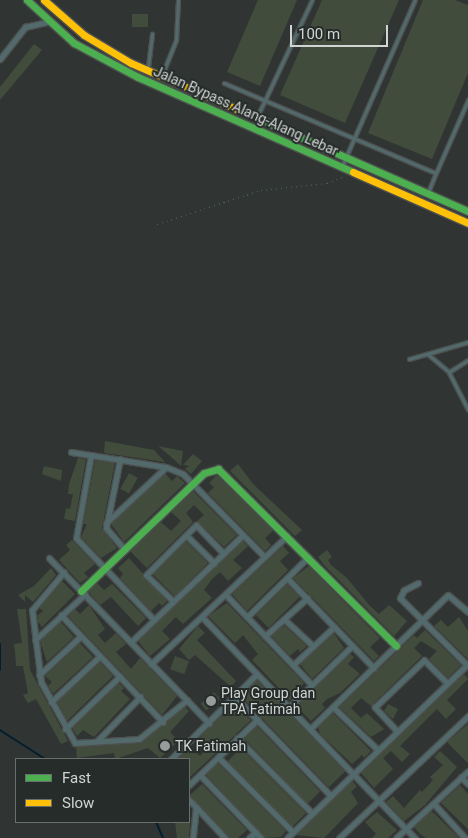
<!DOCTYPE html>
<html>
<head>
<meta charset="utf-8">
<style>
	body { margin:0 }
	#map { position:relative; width:468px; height:838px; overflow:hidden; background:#303533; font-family:Roboto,sans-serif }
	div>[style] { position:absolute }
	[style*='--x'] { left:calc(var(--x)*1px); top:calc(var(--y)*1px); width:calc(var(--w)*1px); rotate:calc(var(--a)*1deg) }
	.stream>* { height:2px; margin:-1px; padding:0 1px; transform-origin:1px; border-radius:1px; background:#041e2e }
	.building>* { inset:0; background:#414c3d; transform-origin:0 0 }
	.path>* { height:1px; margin-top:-0.5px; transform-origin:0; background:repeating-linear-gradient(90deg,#536465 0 1px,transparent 0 5px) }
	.roads { filter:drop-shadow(1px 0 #4e5150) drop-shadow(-1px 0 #4e5150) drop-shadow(0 1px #4e5150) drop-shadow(0 -1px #4e5150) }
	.lane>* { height:2.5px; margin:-1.25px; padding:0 1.25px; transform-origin:1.25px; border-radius:1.25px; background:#526a6c }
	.street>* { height:5px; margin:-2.5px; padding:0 2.5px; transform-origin:2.5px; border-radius:2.5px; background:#526a6c }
	.fast>* { height:7px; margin:-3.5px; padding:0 3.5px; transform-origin:3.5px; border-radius:3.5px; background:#4caf50 }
	.slow>* { height:7px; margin:-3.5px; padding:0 3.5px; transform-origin:3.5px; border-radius:3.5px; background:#ffc107 }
	.dots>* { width:14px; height:14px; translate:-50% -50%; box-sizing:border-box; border:2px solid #252c29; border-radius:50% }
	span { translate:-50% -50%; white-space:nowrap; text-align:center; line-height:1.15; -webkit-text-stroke:4px #252c29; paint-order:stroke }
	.street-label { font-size:14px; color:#d0d4d3 }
	.poi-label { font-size:14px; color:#d0d4d3 }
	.left { translate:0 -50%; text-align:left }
	.legend { position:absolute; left:15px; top:758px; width:175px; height:65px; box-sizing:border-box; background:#252c29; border:1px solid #696f6d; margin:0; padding:6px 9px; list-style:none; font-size:15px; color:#d0d4d3 }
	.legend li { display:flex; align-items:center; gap:10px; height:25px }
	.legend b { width:25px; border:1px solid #696f6d }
	.scale { position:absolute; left:290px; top:25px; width:98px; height:22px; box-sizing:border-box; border:2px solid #d0d4d3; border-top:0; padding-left:6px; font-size:15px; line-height:18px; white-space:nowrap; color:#d0d4d3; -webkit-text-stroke:4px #252c29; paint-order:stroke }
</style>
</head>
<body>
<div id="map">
	<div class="stream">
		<i style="--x:0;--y:644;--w:26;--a:90"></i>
		<i style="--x:0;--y:730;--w:54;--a:32.8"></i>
		<i style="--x:156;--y:822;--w:17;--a:66"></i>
	</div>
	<div class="building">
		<i style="clip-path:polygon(258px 0,297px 0,260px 86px,227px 72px)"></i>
		<i style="clip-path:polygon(322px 0,399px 0,345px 123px,280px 95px)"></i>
		<i style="clip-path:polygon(423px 0,455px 0,468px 5px,468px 73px,432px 159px,368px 133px)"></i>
		<i style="left:132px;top:14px;width:16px;height:13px"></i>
		<i style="clip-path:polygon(34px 44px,42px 50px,0 100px,0 87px)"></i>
		<i style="clip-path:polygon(105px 441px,154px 450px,165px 462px,104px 453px)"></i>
		<i style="clip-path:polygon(158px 446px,183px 451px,181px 466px,170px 456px)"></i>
		<i style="clip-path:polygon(193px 454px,202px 461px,191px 474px,185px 469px,189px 466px,183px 465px)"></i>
		<i style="clip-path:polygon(78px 458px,86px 459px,75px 521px,64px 519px,66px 508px,70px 509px,73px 494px,68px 494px,69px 484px)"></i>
		<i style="clip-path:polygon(95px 460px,115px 463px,102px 528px,117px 548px,101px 558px,81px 537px,87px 524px,83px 524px)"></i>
		<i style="clip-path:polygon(238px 464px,253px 484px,302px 530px,295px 536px,230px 471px)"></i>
		<i style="clip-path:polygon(44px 466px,62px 470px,61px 481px,42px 474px)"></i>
		<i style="left:129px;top:473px;width:10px;height:18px;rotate:29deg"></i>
		<i style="clip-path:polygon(165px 473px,172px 481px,177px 476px,185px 483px,124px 542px,111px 524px)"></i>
		<i style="clip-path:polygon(217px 475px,274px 530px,265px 538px,271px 545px,265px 551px,208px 493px,214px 487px,209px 483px)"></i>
		<i style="clip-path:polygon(193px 491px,237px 535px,224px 547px,197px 521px,204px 515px,194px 505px,186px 513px,193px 522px,147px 568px,130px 551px,161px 522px,171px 531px,181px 521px,171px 512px)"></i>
		<i style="clip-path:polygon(72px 540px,95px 564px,84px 573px,88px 577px,80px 583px,59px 560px,70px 550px,66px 545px)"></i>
		<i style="left:186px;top:541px;width:31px;height:47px;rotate:45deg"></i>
		<i style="clip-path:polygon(243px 541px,248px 546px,233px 560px,242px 568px,228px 581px,220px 572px,212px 579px,204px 590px,212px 598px,183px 624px,176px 617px,162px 631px,170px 639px,150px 656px,138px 641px)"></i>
		<i style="clip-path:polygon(283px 546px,289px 553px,280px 561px,288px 570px,247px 611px,232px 594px)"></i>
		<i style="clip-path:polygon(327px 550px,332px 557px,328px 560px,331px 565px,347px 578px,370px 606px,379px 614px,389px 605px,407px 621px,394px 636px,324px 565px,318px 557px)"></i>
		<i style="clip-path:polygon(129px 558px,167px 601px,162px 606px,159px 603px,151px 611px,120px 578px,123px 574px,118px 568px)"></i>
		<i style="clip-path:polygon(309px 566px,380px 638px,370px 647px,379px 656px,374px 661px,293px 578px)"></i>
		<i style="clip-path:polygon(51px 568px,56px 575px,33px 602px,25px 595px,25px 602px,18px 595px,34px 586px)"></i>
		<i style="clip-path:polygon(62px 581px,75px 594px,42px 627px,38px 622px,37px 616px,43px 611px,39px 608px)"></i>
		<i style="clip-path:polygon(97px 583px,104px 590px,112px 584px,146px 618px,138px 626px,111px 597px,100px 605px,88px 591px)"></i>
		<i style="left:287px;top:584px;width:18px;height:44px;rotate:45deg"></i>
		<i style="clip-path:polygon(227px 603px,304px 683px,290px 700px,252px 660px,258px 654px,243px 635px,235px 643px,208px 616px)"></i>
		<i style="clip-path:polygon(89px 605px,105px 629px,98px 635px,105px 643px,116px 633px,126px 644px,116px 652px,131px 669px,140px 658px,177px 696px,162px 715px,68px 616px,75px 609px,80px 614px)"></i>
		<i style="clip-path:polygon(17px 609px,26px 609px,30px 670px,68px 741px,61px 744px,36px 699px,28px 703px,23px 695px,28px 693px,23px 666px,16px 666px,15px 651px,14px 644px,22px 643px)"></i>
		<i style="clip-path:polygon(459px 617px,468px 631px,468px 659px,434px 626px,441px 620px,448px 627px)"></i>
		<i style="clip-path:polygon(61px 622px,74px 637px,47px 662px,40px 641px)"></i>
		<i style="clip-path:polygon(284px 625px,307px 646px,300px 652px,298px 649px,290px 656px,271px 636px)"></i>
		<i style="clip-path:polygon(198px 626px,205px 633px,197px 640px,236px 681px,231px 687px,195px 655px,189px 660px,179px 649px)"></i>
		<i style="clip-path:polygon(425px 630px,461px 665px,448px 678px,429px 659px,437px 651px,421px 641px,414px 648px,422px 656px,371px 706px,361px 698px,351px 708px,361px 718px,367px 713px,384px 729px,371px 737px,339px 707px,414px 635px,417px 638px)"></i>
		<i style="clip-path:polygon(334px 633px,344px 648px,312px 679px,300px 664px)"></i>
		<i style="clip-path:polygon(80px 643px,93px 657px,53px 694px,48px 686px,52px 682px,45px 676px)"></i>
		<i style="clip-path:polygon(350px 654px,354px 657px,348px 664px,360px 674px,340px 693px,327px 699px,322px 704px,325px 708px,311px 721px,296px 706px)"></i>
		<i style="left:175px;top:656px;width:15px;height:14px;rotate:20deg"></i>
		<i style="clip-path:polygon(100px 662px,113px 676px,67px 721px,57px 702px)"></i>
		<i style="clip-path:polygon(464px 674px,468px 679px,447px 700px,456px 709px,446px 719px,437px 709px,400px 746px,410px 754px,402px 762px,391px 751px,383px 758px,393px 769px,374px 788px,361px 773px)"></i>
		<i style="left:257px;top:680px;width:127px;height:23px;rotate:46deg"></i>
		<i style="clip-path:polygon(119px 683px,124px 688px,121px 691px,130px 699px,94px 737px,83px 730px,77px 736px,72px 728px)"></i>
		<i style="left:214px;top:692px;width:9px;height:18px;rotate:49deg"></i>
		<i style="clip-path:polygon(234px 703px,251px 720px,189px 778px,189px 759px,177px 759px,190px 747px,200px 756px,209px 746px,200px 737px)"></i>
		<i style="clip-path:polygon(388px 704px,398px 709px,393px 719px,384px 711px)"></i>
		<i style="clip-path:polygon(185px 707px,189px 711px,170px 732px,178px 741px,160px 758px,148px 748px,115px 759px,114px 753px,77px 758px,76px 747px,141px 743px)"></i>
		<i style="clip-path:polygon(333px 713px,371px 751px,364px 758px,362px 755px,352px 764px,320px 734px,318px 727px)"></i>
		<i style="clip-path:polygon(468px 724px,468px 763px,447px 742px)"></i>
		<i style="left:257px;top:726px;width:91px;height:18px;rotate:46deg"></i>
		<i style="left:241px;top:748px;width:92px;height:19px;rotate:45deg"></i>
		<i style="clip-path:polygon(440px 751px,457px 767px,425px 805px,404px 821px,386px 802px,393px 796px,404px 808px,420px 790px,422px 792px,433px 780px,430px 777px,443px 765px,434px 757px)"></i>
		<i style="clip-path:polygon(218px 763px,286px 831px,281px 837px,265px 838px,206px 775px)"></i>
		<i style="clip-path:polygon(352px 781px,357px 786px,351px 792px,358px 803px,331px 831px,324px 838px,296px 835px)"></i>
		<i style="clip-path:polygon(202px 784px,247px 830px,238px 838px,229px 838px,189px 796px)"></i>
		<i style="clip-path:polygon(460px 785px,468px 794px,468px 829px,441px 803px)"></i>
		<i style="clip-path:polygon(431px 811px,435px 814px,459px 838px,426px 838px,420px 834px,414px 827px)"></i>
		<i style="clip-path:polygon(377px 812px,397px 830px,388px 838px,372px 838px,376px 834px,365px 822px)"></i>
		<i style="clip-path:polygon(175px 822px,190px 823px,189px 838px,177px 838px)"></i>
	</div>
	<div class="path">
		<i style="--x:157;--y:224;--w:109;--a:-18.1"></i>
		<i style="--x:261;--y:190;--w:66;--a:-6.1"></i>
		<i style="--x:327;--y:183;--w:18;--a:-22"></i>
	</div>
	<div class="roads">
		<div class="lane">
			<i style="--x:148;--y:67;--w:33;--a:-83"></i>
			<i style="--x:162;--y:75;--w:38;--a:-68"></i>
			<i style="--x:176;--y:40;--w:40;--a:-87.1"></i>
			<i style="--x:224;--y:83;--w:230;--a:23"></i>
			<i style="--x:436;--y:173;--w:80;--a:-66.3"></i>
			<i style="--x:257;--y:117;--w:129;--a:-64.8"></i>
			<i style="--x:342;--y:166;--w:181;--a:-66.3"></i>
			<i style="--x:429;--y:190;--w:18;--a:-68"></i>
			<i style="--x:429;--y:355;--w:26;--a:40"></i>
			<i style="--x:449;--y:372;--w:42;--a:62.8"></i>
			<i style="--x:409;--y:359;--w:61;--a:-16.1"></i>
			<i style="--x:449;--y:372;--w:22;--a:-32"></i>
		</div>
		<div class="street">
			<i style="--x:0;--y:59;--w:41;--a:-52"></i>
			<i style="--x:25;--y:27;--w:23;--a:-13"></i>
			<i style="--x:71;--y:452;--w:96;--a:9"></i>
			<i style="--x:166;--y:467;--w:18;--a:22"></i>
			<i style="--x:183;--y:474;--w:115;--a:45.4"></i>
			<i style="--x:91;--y:455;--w:84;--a:100.2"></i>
			<i style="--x:76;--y:538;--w:113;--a:46.4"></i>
			<i style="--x:120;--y:459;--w:70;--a:101.5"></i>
			<i style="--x:106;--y:528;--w:29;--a:49"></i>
			<i style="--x:106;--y:523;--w:82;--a:-43"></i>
			<i style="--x:186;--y:535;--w:40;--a:45"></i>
			<i style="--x:49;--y:558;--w:230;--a:45.9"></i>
			<i style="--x:64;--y:572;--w:50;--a:130.1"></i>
			<i style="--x:32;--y:610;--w:73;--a:82.9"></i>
			<i style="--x:41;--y:682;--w:70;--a:60.9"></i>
			<i style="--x:75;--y:743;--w:64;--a:-3.6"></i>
			<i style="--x:139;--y:739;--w:62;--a:-39.1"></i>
			<i style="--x:287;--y:578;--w:125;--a:46"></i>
			<i style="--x:418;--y:583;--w:16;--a:153"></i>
			<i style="--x:404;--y:590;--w:9;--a:117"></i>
			<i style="--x:400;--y:598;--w:96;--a:45"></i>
			<i style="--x:226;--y:595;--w:124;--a:46.3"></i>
			<i style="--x:173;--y:601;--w:37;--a:-136"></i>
			<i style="--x:146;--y:575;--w:71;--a:-45"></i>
			<i style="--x:196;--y:525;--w:39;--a:46"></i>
			<i style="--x:61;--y:615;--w:148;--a:46.4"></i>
			<i style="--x:247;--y:617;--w:86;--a:-44.5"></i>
			<i style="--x:203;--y:618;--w:306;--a:46.1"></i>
			<i style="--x:284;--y:619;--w:40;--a:43"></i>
			<i style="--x:265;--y:636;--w:57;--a:-42.1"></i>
			<i style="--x:35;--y:640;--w:68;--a:-42.6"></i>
			<i style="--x:131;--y:642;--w:155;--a:-43.7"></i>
			<i style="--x:151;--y:664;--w:187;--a:-43.3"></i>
			<i style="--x:293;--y:665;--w:56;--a:-42.8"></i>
			<i style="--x:39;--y:675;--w:57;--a:-42.9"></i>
			<i style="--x:234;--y:696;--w:139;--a:45.9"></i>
			<i style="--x:51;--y:702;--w:67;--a:-43.2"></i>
			<i style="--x:289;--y:707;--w:88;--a:-44.1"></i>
			<i style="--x:333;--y:707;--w:62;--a:43.7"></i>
			<i style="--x:65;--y:729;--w:76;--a:-43.9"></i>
			<i style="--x:310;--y:729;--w:192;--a:-44.2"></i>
			<i style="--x:448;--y:595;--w:26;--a:40"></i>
			<i style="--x:397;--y:731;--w:33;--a:-133"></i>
			<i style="--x:375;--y:707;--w:68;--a:-43.8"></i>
			<i style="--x:424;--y:660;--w:33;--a:45"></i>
			<i style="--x:237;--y:738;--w:106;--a:45"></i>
			<i style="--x:97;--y:741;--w:62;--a:-45.7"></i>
			<i style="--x:218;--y:757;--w:106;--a:45"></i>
			<i style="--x:171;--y:759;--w:121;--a:-44.7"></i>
			<i style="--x:200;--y:775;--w:88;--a:45.9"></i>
			<i style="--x:461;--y:777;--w:10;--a:45"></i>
			<i style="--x:189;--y:785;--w:95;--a:-43.7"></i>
			<i style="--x:189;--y:800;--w:10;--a:45"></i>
			<i style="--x:196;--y:807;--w:31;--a:96"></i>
			<i style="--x:434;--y:804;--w:46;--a:47.6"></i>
			<i style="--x:196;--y:807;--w:42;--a:46.9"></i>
			<i style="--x:249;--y:838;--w:9;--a:-41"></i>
			<i style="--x:287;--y:838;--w:250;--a:-43.9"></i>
			<i style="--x:339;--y:838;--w:178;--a:-43.4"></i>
			<i style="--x:396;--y:838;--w:98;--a:-42.9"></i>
		</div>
		<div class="fast">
			<i style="--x:27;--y:0;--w:64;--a:42.5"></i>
			<i style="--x:74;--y:43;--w:72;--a:28"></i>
			<i style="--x:138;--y:77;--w:235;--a:23.8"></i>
			<i style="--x:241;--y:111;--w:248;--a:23.8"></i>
			<i style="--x:81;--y:591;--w:170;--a:-43.8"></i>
			<i style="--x:204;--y:473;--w:15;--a:-16"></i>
			<i style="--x:218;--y:469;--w:251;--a:44.8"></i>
		</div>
		<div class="slow">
			<i style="--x:44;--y:0;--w:53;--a:41.2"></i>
			<i style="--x:84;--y:35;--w:55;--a:30.8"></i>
			<i style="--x:131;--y:63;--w:120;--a:23.6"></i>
			<i style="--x:353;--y:172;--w:126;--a:23.9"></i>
		</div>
	</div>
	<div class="dots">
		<i style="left:211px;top:701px;background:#989c9b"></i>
		<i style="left:165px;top:746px;background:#989c9b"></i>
	</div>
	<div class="street-label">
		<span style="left:246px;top:111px;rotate:24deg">Jalan Bypass Alang-Alang Lebar</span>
	</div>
	<div class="poi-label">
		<span class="left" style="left:221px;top:701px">Play Group dan<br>TPA Fatimah</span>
		<span class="left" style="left:175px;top:746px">TK Fatimah</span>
	</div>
	<ul class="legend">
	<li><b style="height:6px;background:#4caf50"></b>Fast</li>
	<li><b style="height:6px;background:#ffc107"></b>Slow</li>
	</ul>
	<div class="scale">100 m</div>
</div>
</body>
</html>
